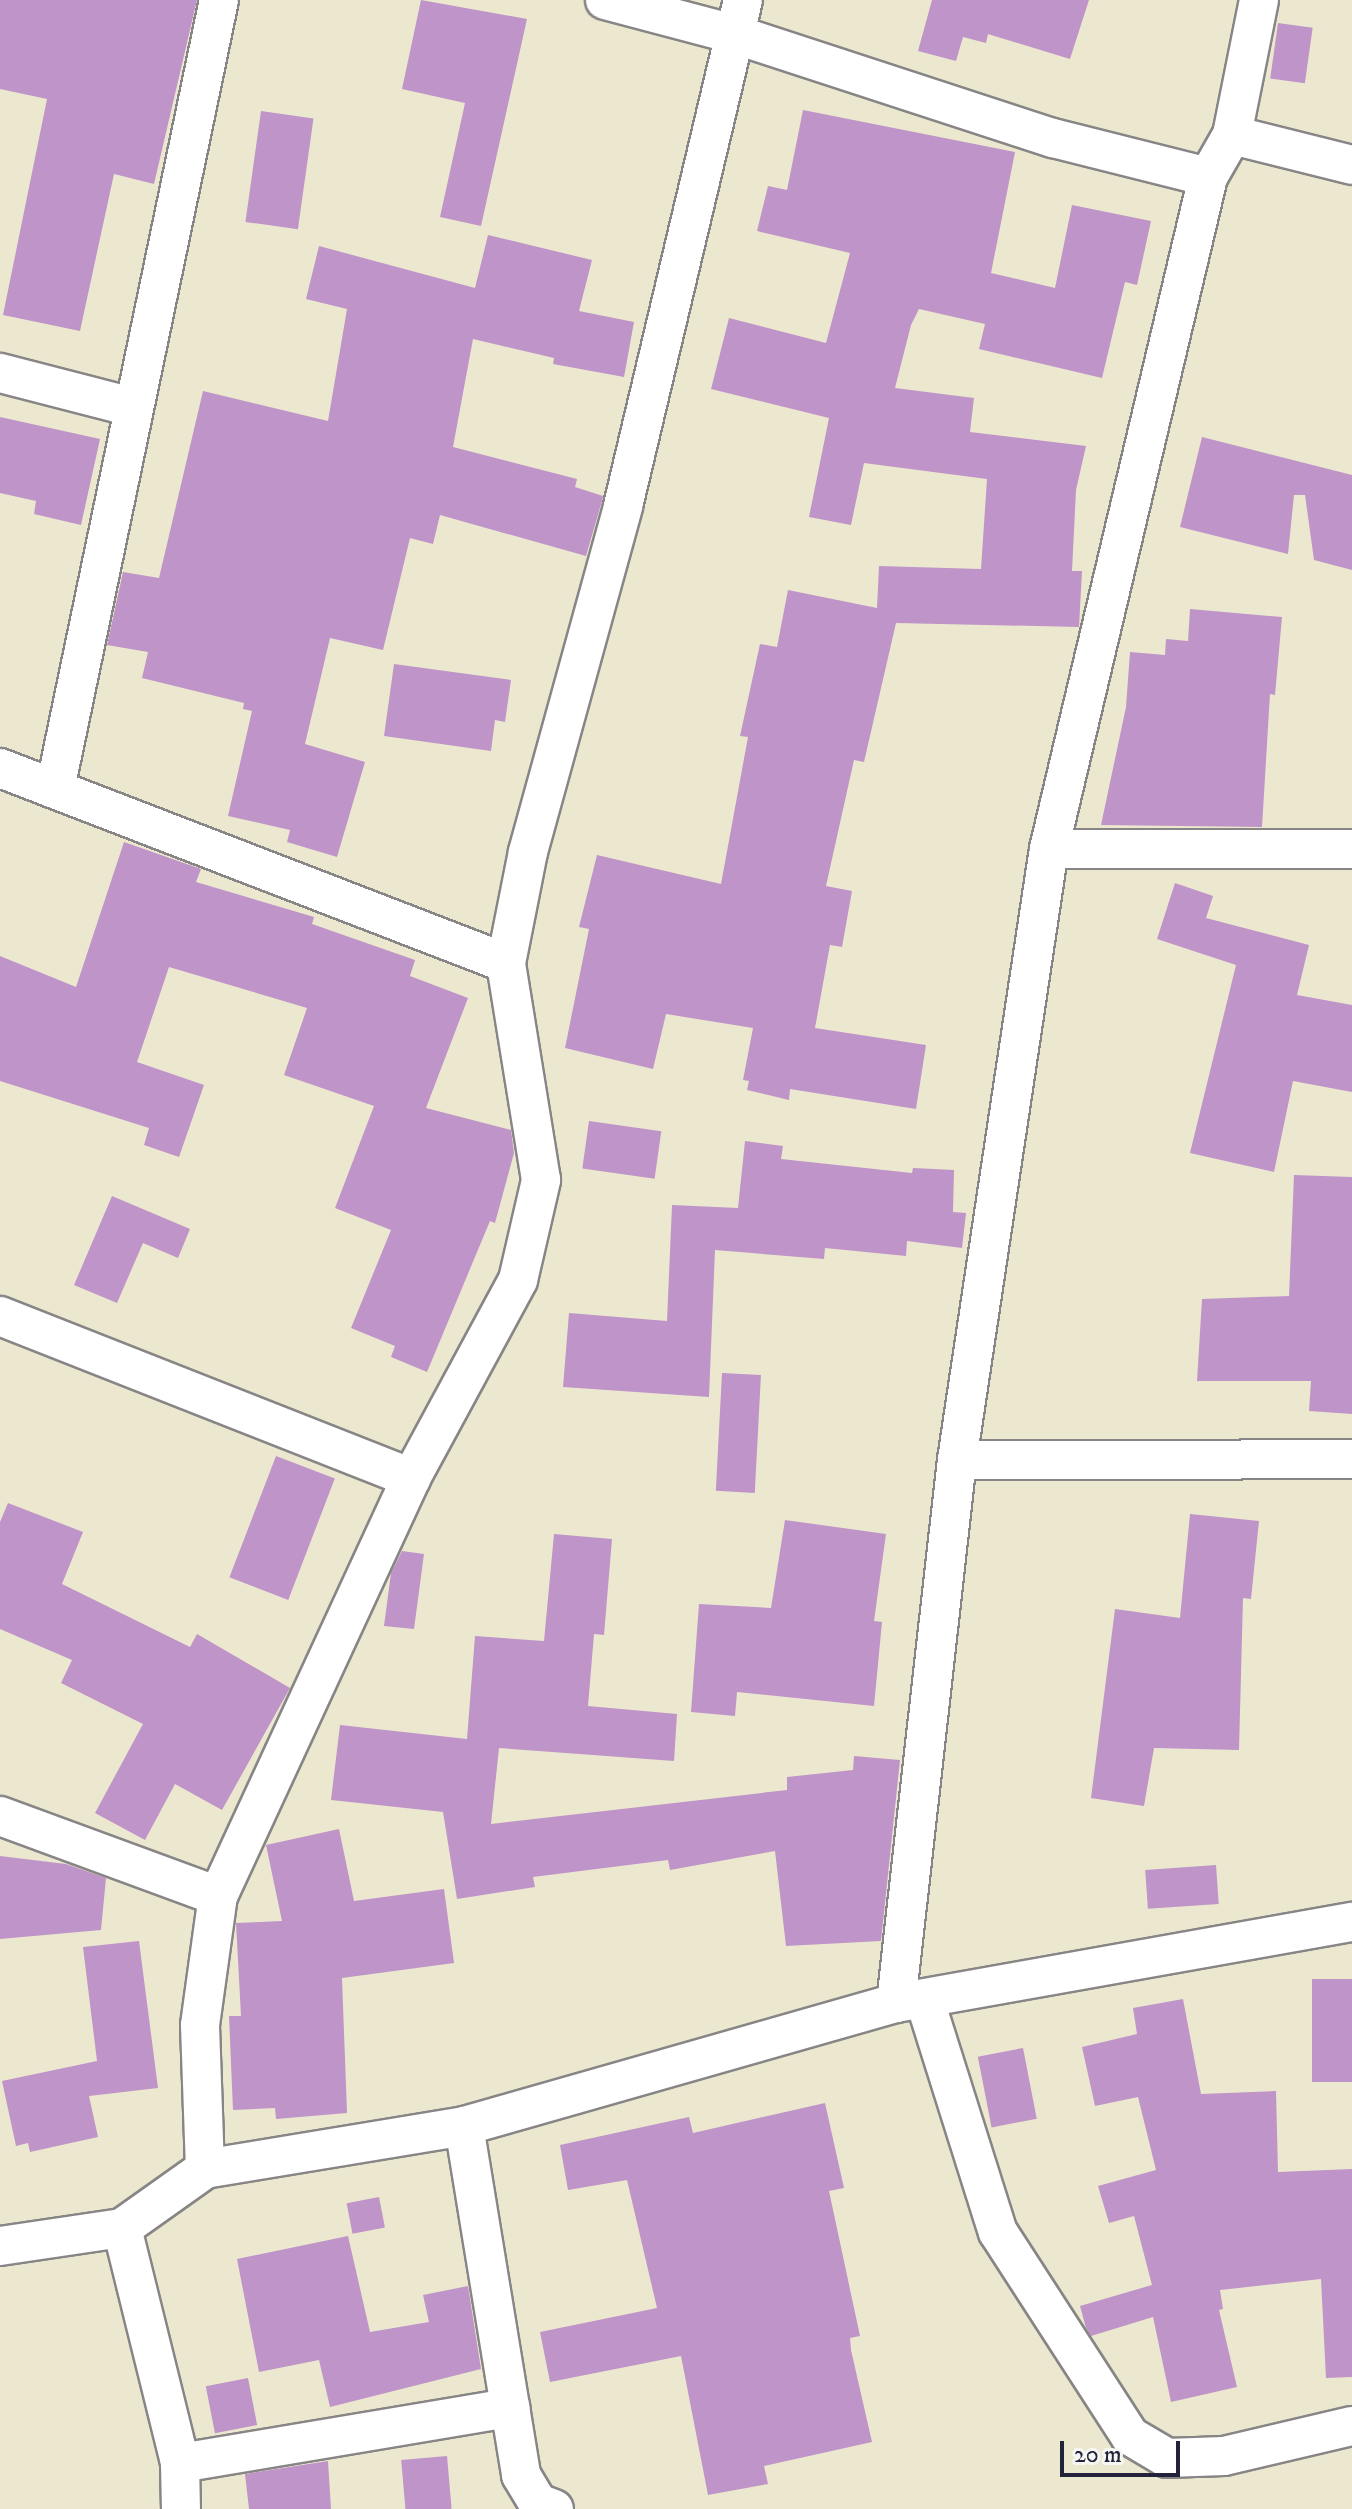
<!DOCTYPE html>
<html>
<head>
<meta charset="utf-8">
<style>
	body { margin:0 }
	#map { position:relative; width:1352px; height:2509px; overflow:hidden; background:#ece8cf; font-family:"IM FELL DW Pica",serif }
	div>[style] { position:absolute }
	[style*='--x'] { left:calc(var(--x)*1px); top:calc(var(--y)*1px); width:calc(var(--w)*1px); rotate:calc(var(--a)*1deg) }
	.building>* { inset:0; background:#bf94c8; transform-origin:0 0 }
	.roads { filter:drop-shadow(2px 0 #878585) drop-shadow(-2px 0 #878585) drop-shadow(0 2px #878585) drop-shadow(0 -2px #878585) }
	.minor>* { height:38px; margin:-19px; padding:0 19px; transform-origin:19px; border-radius:19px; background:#fff }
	span { translate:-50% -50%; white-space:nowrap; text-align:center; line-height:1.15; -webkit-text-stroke:6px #f6f6f2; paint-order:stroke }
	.scale { position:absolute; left:1060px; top:2441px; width:120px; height:36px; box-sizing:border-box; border:4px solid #22223b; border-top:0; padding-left:10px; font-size:24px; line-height:28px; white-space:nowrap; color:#22223b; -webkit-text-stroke:6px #f6f6f2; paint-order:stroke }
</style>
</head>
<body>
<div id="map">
	<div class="building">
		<i style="clip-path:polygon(0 0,197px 0,154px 184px,114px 174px,80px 331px,3px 315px,47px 99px,0 89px)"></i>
		<i style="clip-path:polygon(421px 0,527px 19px,481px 226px,440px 217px,465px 103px,402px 89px)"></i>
		<i style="clip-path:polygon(932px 0,1089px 0,1070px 59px,988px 34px,986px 43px,963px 37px,956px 61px,918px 51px)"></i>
		<i style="left:1278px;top:23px;width:35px;height:56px;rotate:8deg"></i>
		<i style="clip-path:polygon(803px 110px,1015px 152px,991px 273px,1055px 288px,1072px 205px,1151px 221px,1137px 285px,1125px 282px,1102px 378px,979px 349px,985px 324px,919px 309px,911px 325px,895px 388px,974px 398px,970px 432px,1086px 446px,1076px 490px,1072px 571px,1082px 571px,1079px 627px,896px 623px,864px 762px,854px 760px,826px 886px,852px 891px,842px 947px,830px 945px,815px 1028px,926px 1045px,916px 1109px,790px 1089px,789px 1100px,747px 1090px,749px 1081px,743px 1080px,753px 1028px,666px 1014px,653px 1069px,565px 1048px,589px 929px,579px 927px,597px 855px,721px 884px,748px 737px,740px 736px,760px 644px,777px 647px,788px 590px,877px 608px,879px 566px,981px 569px,987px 479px,864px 463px,851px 525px,809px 517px,829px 418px,711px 389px,729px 318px,826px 343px,850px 253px,757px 231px,768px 186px,787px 190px)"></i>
		<i style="left:261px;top:111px;width:53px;height:112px;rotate:8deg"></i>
		<i style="clip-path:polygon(488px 235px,592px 260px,579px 311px,634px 322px,624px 377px,553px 364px,554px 358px,473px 339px,453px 447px,577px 479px,575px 487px,603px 496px,602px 501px,586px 556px,440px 515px,433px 544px,410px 538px,383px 650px,330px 638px,305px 744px,365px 762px,337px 857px,287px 842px,290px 830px,228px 816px,252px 711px,243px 709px,244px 703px,142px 678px,148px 652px,107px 645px,123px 572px,159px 578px,203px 391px,328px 421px,347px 309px,306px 299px,319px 246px,475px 288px)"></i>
		<i style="clip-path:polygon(0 417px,100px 439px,81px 525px,34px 514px,36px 501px,0 493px)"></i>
		<i style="clip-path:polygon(1202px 437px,1352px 475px,1352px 570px,1314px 560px,1305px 495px,1294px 495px,1288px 554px,1180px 527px)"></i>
		<i style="clip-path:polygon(1190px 609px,1282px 617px,1275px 695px,1270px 694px,1262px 827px,1101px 825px,1126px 707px,1130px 652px,1165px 655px,1166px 639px,1188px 641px)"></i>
		<i style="clip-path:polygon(394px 664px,511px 680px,505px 722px,495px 720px,491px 751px,384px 736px)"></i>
		<i style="clip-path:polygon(124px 842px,201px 869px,196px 882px,314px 917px,312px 924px,415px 960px,410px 976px,468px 998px,426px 1108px,511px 1130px,514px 1153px,495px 1223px,490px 1221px,427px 1372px,391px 1357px,395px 1346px,351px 1328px,391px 1230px,335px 1208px,374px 1106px,284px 1075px,307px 1008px,169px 967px,137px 1062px,204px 1085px,179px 1157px,144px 1145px,149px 1128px,0 1081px,0 956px,76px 987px)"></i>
		<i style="clip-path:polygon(1175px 883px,1213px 896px,1206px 918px,1309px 945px,1297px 995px,1352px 1005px,1352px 1092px,1293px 1081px,1274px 1172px,1190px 1153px,1236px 965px,1157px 939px)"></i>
		<i style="left:589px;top:1121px;width:73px;height:48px;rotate:8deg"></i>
		<i style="clip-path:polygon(745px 1141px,783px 1146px,781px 1159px,912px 1173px,913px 1168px,954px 1170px,953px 1212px,966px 1213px,962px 1248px,907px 1241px,906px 1256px,825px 1248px,824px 1259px,715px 1250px,709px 1397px,563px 1387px,569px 1313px,667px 1321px,672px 1205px,738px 1208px)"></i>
		<i style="clip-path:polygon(1294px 1175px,1352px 1177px,1352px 1414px,1309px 1411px,1311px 1381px,1197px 1381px,1202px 1299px,1289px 1296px)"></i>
		<i style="clip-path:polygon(112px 1196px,190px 1229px,178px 1258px,143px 1243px,117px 1303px,74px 1285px)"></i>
		<i style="left:722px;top:1373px;width:39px;height:118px;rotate:3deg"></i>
		<i style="left:276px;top:1456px;width:63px;height:130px;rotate:21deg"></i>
		<i style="clip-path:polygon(8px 1503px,83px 1532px,62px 1584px,190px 1647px,197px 1634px,290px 1688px,222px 1810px,175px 1784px,145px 1840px,95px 1813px,143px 1724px,61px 1683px,72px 1660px,0 1629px,0 1522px)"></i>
		<i style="clip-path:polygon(1190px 1514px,1259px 1521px,1251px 1599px,1243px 1598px,1239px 1750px,1154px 1748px,1144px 1806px,1091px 1798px,1115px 1609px,1180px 1618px)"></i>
		<i style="clip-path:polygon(785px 1520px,886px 1534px,874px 1621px,882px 1622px,874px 1706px,737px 1692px,735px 1716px,691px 1712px,699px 1604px,771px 1608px)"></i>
		<i style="clip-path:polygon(554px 1534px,612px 1539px,604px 1635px,594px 1634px,588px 1706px,677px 1714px,674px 1761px,499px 1748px,491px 1824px,787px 1790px,787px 1777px,853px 1770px,854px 1756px,900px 1760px,881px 1941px,786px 1946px,775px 1851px,670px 1870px,668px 1860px,533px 1877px,535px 1887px,457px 1899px,443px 1812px,331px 1800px,340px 1725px,467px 1739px,475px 1636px,544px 1641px)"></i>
		<i style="clip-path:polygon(402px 1551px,424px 1554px,414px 1629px,384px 1626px,391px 1573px)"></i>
		<i style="clip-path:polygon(339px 1829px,354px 1901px,444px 1889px,454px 1963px,342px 1978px,347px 2113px,276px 2119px,275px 2108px,233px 2110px,229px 2016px,241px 2016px,236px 1923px,282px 1921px,266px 1845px)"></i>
		<i style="clip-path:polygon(0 1856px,66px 1864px,106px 1878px,101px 1930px,0 1939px)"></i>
		<i style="left:1216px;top:1865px;width:39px;height:71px;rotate:86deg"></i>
		<i style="clip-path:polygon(139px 1941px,158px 2088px,89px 2096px,98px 2137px,30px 2152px,28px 2143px,16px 2146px,2px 2081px,97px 2061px,83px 1947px)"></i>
		<i style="left:1352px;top:1979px;width:103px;height:40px;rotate:90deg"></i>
		<i style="clip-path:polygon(1183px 1999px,1201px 2094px,1276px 2091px,1278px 2172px,1352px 2169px,1352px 2377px,1326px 2378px,1321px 2279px,1220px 2290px,1223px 2309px,1219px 2310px,1237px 2387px,1171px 2402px,1153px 2317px,1091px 2336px,1086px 2328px,1080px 2306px,1152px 2285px,1134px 2216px,1109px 2223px,1098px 2186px,1156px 2170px,1138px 2097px,1095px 2106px,1082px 2047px,1137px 2034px,1133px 2008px)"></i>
		<i style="left:1023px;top:2048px;width:72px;height:46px;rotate:79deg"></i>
		<i style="clip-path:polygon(825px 2103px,844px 2188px,829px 2191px,860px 2336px,850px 2338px,851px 2350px,872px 2442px,764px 2466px,768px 2484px,708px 2495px,681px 2356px,550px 2382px,540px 2332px,657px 2308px,627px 2180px,568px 2190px,560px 2145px,689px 2117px,693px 2133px)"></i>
		<i style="left:379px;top:2197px;width:31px;height:33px;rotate:79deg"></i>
		<i style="clip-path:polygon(348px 2236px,370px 2332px,429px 2322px,423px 2295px,468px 2286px,481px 2369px,330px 2407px,319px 2360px,259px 2372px,237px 2259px)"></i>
		<i style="left:248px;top:2378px;width:48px;height:43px;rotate:79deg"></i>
		<i style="left:447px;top:2456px;width:53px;height:46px;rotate:85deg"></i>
		<i style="clip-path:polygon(328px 2461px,331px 2509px,249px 2509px,245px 2474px)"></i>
	</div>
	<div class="roads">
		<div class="minor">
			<i style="--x:605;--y:0;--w:133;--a:14.8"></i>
			<i style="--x:734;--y:34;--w:336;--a:18.1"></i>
			<i style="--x:1053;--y:138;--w:160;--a:14.1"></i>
			<i style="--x:1259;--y:0;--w:138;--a:101.3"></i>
			<i style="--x:1232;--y:135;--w:48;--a:119.7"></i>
			<i style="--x:1208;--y:177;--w:691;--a:103.31"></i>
			<i style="--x:1049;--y:849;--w:303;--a:0"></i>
			<i style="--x:1232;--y:135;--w:124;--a:14"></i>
			<i style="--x:0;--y:373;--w:136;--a:14.4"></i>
			<i style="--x:0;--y:768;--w:542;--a:21.08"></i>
			<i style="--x:55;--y:789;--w:806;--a:-78.26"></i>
			<i style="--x:0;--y:1316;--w:442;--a:21.5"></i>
			<i style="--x:957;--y:1460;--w:395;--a:-0.1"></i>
			<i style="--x:0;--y:1816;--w:232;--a:20.2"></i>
			<i style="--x:925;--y:2001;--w:242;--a:72.5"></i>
			<i style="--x:998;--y:2232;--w:243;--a:57.1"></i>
			<i style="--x:1130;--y:2436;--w:43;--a:30.7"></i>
			<i style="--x:1167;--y:2458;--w:57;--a:-2"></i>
			<i style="--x:1224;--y:2456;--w:131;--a:-13.2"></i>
			<i style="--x:896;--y:2003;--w:546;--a:-83.59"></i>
			<i style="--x:957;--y:1460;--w:618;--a:-81.44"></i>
			<i style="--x:464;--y:2126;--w:354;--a:80.7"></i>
			<i style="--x:521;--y:2475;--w:33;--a:59"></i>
			<i style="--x:538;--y:2503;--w:17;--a:21"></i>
			<i style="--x:205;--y:2169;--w:144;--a:-92"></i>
			<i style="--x:200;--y:2025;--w:130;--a:-82.1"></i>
			<i style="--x:218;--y:1896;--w:460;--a:-65.2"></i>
			<i style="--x:411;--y:1478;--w:225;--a:-61.6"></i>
			<i style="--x:518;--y:1280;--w:103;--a:-77"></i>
			<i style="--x:541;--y:1180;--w:220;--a:-99.2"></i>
			<i style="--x:506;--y:963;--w:113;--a:-78.8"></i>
			<i style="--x:528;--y:852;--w:359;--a:-74.6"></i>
			<i style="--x:623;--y:506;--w:520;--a:-76.66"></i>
			<i style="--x:122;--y:2228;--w:242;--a:76.1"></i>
			<i style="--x:180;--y:2463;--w:46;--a:88.8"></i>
			<i style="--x:0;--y:2246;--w:123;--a:-8.4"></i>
			<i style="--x:122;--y:2228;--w:102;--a:-35.4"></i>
			<i style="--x:205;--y:2169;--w:263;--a:-9.4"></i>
			<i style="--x:464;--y:2126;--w:449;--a:-15.9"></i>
			<i style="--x:896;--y:2003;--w:463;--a:-10.1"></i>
			<i style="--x:180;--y:2463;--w:335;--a:-9.5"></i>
		</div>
	</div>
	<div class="scale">20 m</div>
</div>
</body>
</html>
